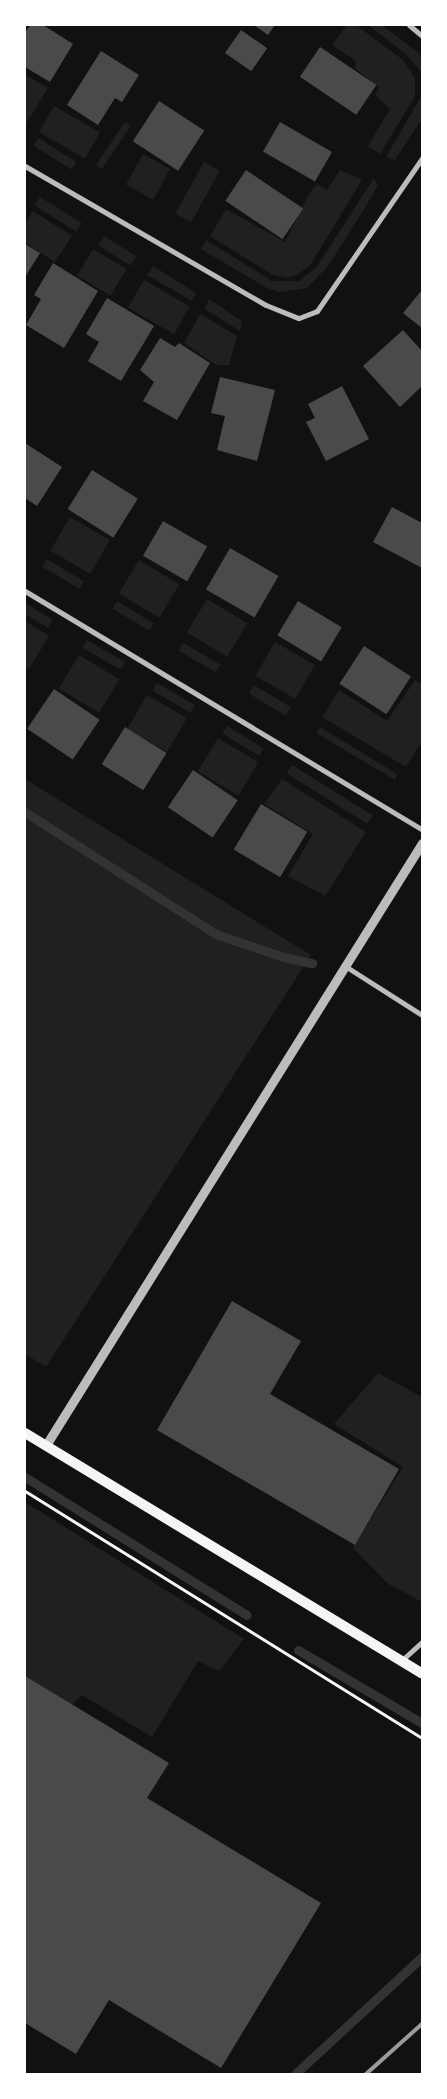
<!DOCTYPE html>
<html>
<head>
<meta charset="utf-8">
<style>
	body { margin:0 }
	#map { position:relative; width:447px; height:2099px; overflow:hidden; background:#111; font-family:"DM Sans",sans-serif }
	div>[style] { position:absolute }
	[style*='--x'] { left:calc(var(--x)*1px); top:calc(var(--y)*1px); width:calc(var(--w)*1px); rotate:calc(var(--a)*1deg) }
	.green>* { inset:0; background:#202020; transform-origin:0 0 }
	.stream>* { height:9px; margin:-4.5px; padding:0 4.5px; transform-origin:4.5px; border-radius:4.5px; background:#333 }
	.building>* { inset:0; background:#4a4a4a; transform-origin:0 0 }
	.path>* { height:3px; margin:-1.5px; padding:0 1.5px; transform-origin:1.5px; border-radius:1.5px; background:#f5f5f5 }
	.minor>* { height:5px; margin:-2.5px; padding:0 2.5px; transform-origin:2.5px; border-radius:2.5px; background:#bcbcbc }
	.tertiary>* { height:9px; margin:-4.5px; padding:0 4.5px; transform-origin:4.5px; border-radius:4.5px; background:#bcbcbc }
	.secondary>* { height:10px; margin:-5px; padding:0 5px; transform-origin:5px; border-radius:5px; background:#f5f5f5 }
	.rail>* { height:4px; margin:-2px; padding:0 2px; transform-origin:2px; border-radius:2px; background:#9a9a9a }
	span { translate:-50% -50%; white-space:nowrap; text-align:center; line-height:1.15; -webkit-text-stroke:4.5px #fff; paint-order:stroke }
	.frame { position:absolute; inset:0; border:26px solid #fff; pointer-events:none }
</style>
</head>
<body>
<div id="map">
	<div class="green">
		<i style="clip-path:polygon(347px 25px,356px 25px,403px 60px,415px 78px,415px 96px,380px 154px,368px 146px,390px 109px,375px 95px,379px 88px,355px 68px,356px 61px,332px 45px)"></i>
		<i style="clip-path:polygon(368px 25px,382px 25px,420px 54px,422px 73px,407px 55px)"></i>
		<i style="clip-path:polygon(25px 75px,48px 88px,27px 122px,25px 121px)"></i>
		<i style="clip-path:polygon(422px 95px,422px 119px,395px 160px,386px 157px)"></i>
		<i style="left:54px;top:106px;width:53px;height:30px;rotate:30deg"></i>
		<i style="left:125px;top:122px;width:7px;height:52px;rotate:34deg"></i>
		<i style="left:38px;top:138px;width:45px;height:9px;rotate:32deg"></i>
		<i style="left:143px;top:154px;width:31px;height:35px;rotate:29deg"></i>
		<i style="left:204px;top:162px;width:18px;height:59px;rotate:29deg"></i>
		<i style="clip-path:polygon(340px 170px,362px 180px,311px 264px,299px 274px,287px 278px,273px 275px,210px 236px,226px 209px,285px 242px,309px 194px,317px 184px,327px 190px)"></i>
		<i style="clip-path:polygon(374px 178px,378px 185px,363px 211px,329px 265px,307px 288px,280px 292px,267px 288px,201px 249px,206px 240px,272px 281px,299px 281px,316px 268px)"></i>
		<i style="left:40px;top:197px;width:49px;height:10px;rotate:32deg"></i>
		<i style="clip-path:polygon(33px 211px,72px 236px,55px 262px,25px 243px,25px 224px)"></i>
		<i style="left:104px;top:236px;width:38px;height:11px;rotate:32deg"></i>
		<i style="left:93px;top:249px;width:39px;height:31px;rotate:31deg"></i>
		<i style="clip-path:polygon(153px 266px,196px 293px,192px 301px,147px 275px)"></i>
		<i style="left:144px;top:280px;width:53px;height:32px;rotate:30deg"></i>
		<i style="clip-path:polygon(209px 299px,242px 321px,240px 331px,205px 309px)"></i>
		<i style="clip-path:polygon(200px 314px,237px 336px,229px 365px,216px 365px,184px 343px)"></i>
		<i style="left:70px;top:517px;width:46px;height:39px;rotate:30deg"></i>
		<i style="left:47px;top:559px;width:43px;height:9px;rotate:31deg"></i>
		<i style="left:139px;top:560px;width:47px;height:39px;rotate:31deg"></i>
		<i style="left:207px;top:599px;width:47px;height:39px;rotate:31deg"></i>
		<i style="left:117px;top:601px;width:43px;height:9px;rotate:31deg"></i>
		<i style="clip-path:polygon(25px 603px,53px 620px,48px 628px,25px 614px)"></i>
		<i style="clip-path:polygon(25px 621px,49px 636px,29px 669px,25px 667px)"></i>
		<i style="left:87px;top:640px;width:44px;height:9px;rotate:30deg"></i>
		<i style="left:275px;top:642px;width:46px;height:39px;rotate:30deg"></i>
		<i style="left:183px;top:643px;width:43px;height:9px;rotate:30deg"></i>
		<i style="left:79px;top:655px;width:47px;height:39px;rotate:31deg"></i>
		<i style="clip-path:polygon(415px 680px,422px 684px,422px 741px,406px 767px,322px 717px,339px 690px,387px 721px)"></i>
		<i style="left:157px;top:683px;width:44px;height:9px;rotate:30deg"></i>
		<i style="left:254px;top:685px;width:43px;height:10px;rotate:31deg"></i>
		<i style="left:147px;top:695px;width:46px;height:39px;rotate:30deg"></i>
		<i style="left:227px;top:726px;width:43px;height:9px;rotate:31deg"></i>
		<i style="clip-path:polygon(320px 727px,397px 774px,395px 780px,316px 733px)"></i>
		<i style="left:218px;top:738px;width:47px;height:39px;rotate:31deg"></i>
		<i style="left:292px;top:765px;width:95px;height:10px;rotate:32deg"></i>
		<i style="clip-path:polygon(25px 779px,311px 955px,46px 1367px,25px 1354px)"></i>
		<i style="clip-path:polygon(282px 779px,366px 832px,325px 896px,288px 876px,313px 834px,264px 804px)"></i>
		<i style="clip-path:polygon(378px 1373px,422px 1397px,422px 1602px,387px 1583px,353px 1548px,403px 1467px,334px 1424px)"></i>
		<i style="clip-path:polygon(25px 1502px,244px 1639px,219px 1671px,198px 1661px,152px 1737px,82px 1695px,70px 1706px,25px 1677px)"></i>
	</div>
	<div class="stream">
		<i style="--x:25;--y:812;--w:227;--a:32.6"></i>
		<i style="--x:216;--y:934;--w:71;--a:18.9"></i>
		<i style="--x:283;--y:957;--w:30;--a:12"></i>
		<i style="--x:25;--y:1477;--w:261;--a:31.9"></i>
		<i style="--x:298;--y:1650;--w:144;--a:30.5"></i>
		<i style="--x:295;--y:2074;--w:173;--a:-42.7"></i>
	</div>
	<div class="building">
		<i style="clip-path:polygon(30px 25px,43px 25px,73px 44px,50px 82px,25px 67px,25px 33px)"></i>
		<i style="clip-path:polygon(254px 25px,275px 25px,268px 35px)"></i>
		<i style="left:241px;top:30px;width:32px;height:28px;rotate:35deg"></i>
		<i style="left:320px;top:47px;width:68px;height:36px;rotate:34deg"></i>
		<i style="clip-path:polygon(101px 51px,139px 75px,122px 102px,115px 98px,98px 125px,67px 105px)"></i>
		<i style="left:159px;top:101px;width:54px;height:48px;rotate:33deg"></i>
		<i style="left:280px;top:122px;width:60px;height:34px;rotate:30deg"></i>
		<i style="left:246px;top:170px;width:69px;height:37px;rotate:34deg"></i>
		<i style="clip-path:polygon(25px 244px,40px 253px,25px 277px)"></i>
		<i style="clip-path:polygon(53px 263px,98px 291px,64px 348px,26px 325px,41px 299px,34px 295px)"></i>
		<i style="clip-path:polygon(422px 290px,422px 328px,403px 313px)"></i>
		<i style="clip-path:polygon(107px 298px,154px 326px,121px 381px,88px 361px,99px 342px,86px 334px)"></i>
		<i style="clip-path:polygon(403px 330px,422px 351px,422px 386px,400px 407px,363px 366px)"></i>
		<i style="clip-path:polygon(160px 338px,175px 347px,179px 343px,210px 363px,177px 420px,143px 401px,154px 382px,140px 370px)"></i>
		<i style="clip-path:polygon(220px 377px,275px 390px,257px 461px,217px 450px,225px 416px,211px 413px)"></i>
		<i style="clip-path:polygon(342px 386px,369px 439px,326px 461px,306px 422px,315px 418px,308px 404px)"></i>
		<i style="clip-path:polygon(25px 443px,62px 467px,37px 506px,25px 498px)"></i>
		<i style="left:92px;top:470px;width:54px;height:46px;rotate:32deg"></i>
		<i style="clip-path:polygon(392px 507px,422px 523px,422px 568px,373px 542px)"></i>
		<i style="left:163px;top:521px;width:51px;height:40px;rotate:30deg"></i>
		<i style="left:230px;top:548px;width:56px;height:48px;rotate:30deg"></i>
		<i style="left:298px;top:601px;width:51px;height:40px;rotate:31deg"></i>
		<i style="left:364px;top:646px;width:56px;height:45px;rotate:33deg"></i>
		<i style="left:54px;top:689px;width:55px;height:48px;rotate:34deg"></i>
		<i style="left:125px;top:727px;width:49px;height:44px;rotate:32deg"></i>
		<i style="left:193px;top:770px;width:54px;height:45px;rotate:34deg"></i>
		<i style="left:261px;top:804px;width:54px;height:53px;rotate:31deg"></i>
		<i style="clip-path:polygon(232px 1301px,301px 1341px,270px 1394px,399px 1469px,355px 1545px,157px 1430px)"></i>
		<i style="clip-path:polygon(25px 1676px,169px 1763px,147px 1798px,321px 1903px,221px 2068px,109px 2000px,76px 2054px,25px 2023px)"></i>
	</div>
	<div class="path">
		<i style="--x:25;--y:1491;--w:468;--a:31.9"></i>
	</div>
	<div class="minor">
		<i style="--x:409;--y:25;--w:17;--a:40"></i>
		<i style="--x:25;--y:166;--w:278;--a:30"></i>
		<i style="--x:266;--y:305;--w:35;--a:22"></i>
		<i style="--x:299;--y:318;--w:19;--a:-21"></i>
		<i style="--x:317;--y:311;--w:186;--a:-55.5"></i>
		<i style="--x:25;--y:591;--w:463;--a:31"></i>
		<i style="--x:345;--y:966;--w:91;--a:32.5"></i>
		<i style="--x:402;--y:1660;--w:27;--a:-42"></i>
	</div>
	<div class="tertiary">
		<i style="--x:46;--y:1445;--w:710;--a:-58.01"></i>
	</div>
	<div class="secondary">
		<i style="--x:25;--y:1433;--w:464;--a:31.2"></i>
	</div>
	<div class="rail">
		<i style="--x:366;--y:2074;--w:75;--a:-41.8"></i>
	</div>
	<div class="frame"></div>
</div>
</body>
</html>
